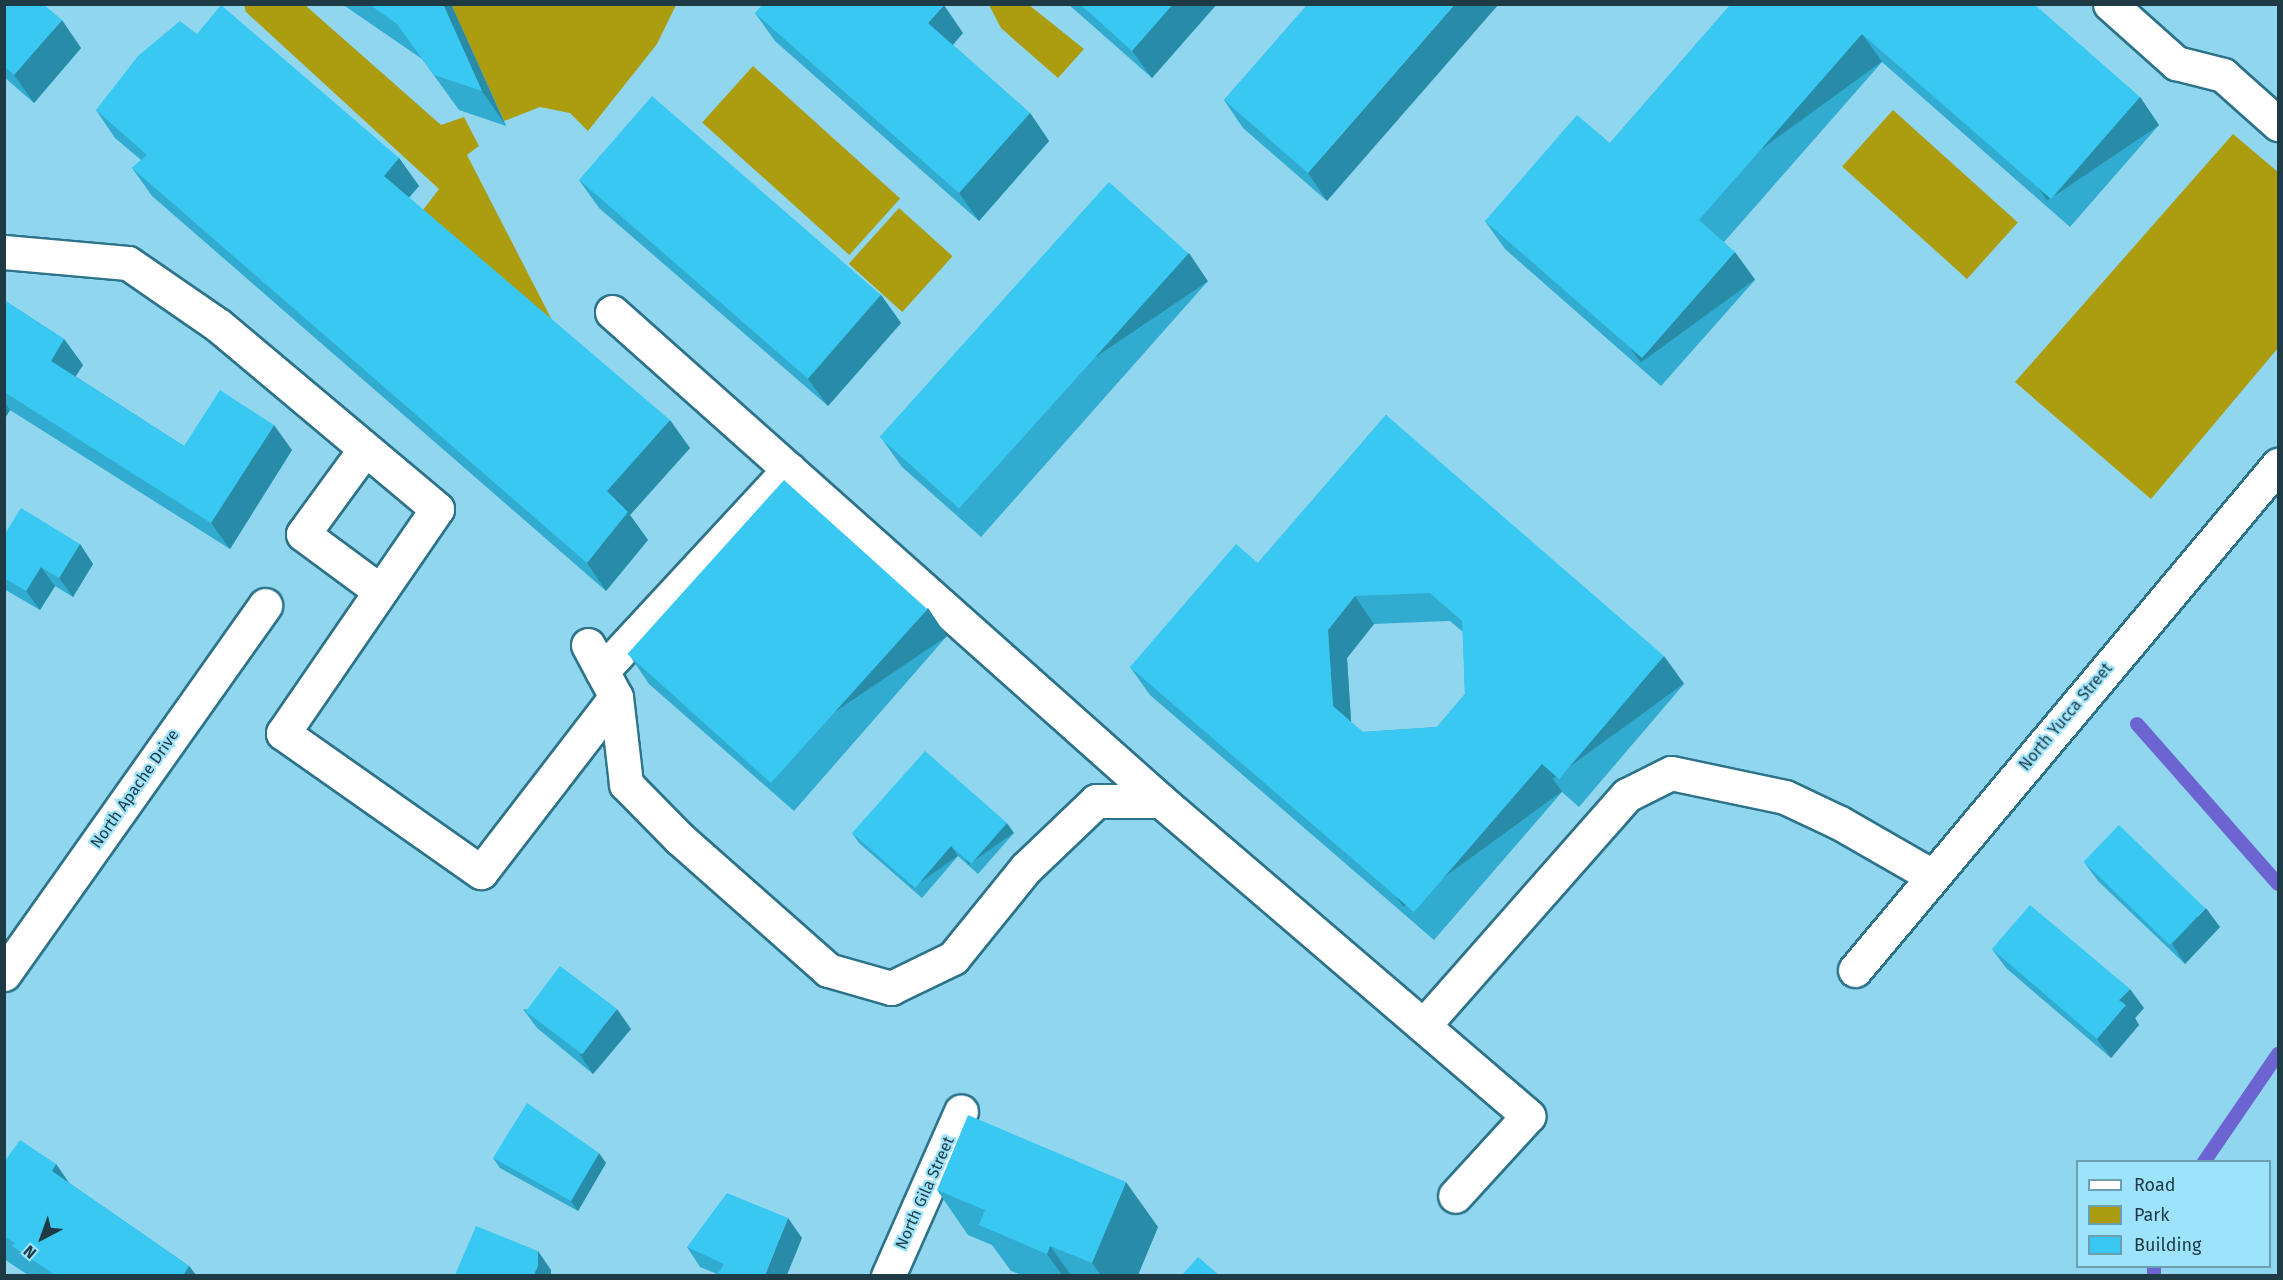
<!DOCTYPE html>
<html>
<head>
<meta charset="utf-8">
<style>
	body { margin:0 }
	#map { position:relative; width:2283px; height:1280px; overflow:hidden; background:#91d6ef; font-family:"Fira Sans",sans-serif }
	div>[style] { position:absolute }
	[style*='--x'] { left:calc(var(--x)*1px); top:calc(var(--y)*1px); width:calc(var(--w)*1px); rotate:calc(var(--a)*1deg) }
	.green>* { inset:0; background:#ab9d0f; transform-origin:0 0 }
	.stream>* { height:14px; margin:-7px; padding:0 7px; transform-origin:7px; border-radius:7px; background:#6b64d1 }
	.roads { filter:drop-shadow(2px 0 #2d7389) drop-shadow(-2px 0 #2d7389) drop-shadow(0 2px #2d7389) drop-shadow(0 -2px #2d7389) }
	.minor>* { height:33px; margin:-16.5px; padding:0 16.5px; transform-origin:16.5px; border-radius:16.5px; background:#fff }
	.wall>* { inset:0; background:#31acd0 }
	.shaded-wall>* { inset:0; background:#288ca9; transform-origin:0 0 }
	.building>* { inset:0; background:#39c8f2; transform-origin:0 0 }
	span { translate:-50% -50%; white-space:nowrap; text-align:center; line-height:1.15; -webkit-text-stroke:4.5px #9ee3fc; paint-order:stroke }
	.street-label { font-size:16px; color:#1e3a44 }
	.frame { position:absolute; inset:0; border:6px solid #1e3a44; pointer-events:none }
	.legend { position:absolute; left:2076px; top:1160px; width:195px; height:108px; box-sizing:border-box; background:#9ee3fc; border:2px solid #6b9fb2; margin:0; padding:8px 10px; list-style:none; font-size:18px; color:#1e3a44 }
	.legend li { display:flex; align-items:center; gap:12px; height:30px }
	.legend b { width:30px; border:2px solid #6b9fb2 }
	.north { position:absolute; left:12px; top:1208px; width:60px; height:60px; -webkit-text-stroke:4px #9ee3fc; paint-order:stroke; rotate:221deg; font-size:16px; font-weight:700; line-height:24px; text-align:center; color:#1e3a44 }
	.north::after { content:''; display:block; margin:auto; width:21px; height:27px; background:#1e3a44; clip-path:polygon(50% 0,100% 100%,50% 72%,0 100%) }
</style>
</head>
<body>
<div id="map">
	<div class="green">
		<i style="clip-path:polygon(244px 5px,305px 5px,441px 125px,464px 117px,479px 146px,467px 155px,553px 322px,423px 210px,439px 189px,246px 12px)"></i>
		<i style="clip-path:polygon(451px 5px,676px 5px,657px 44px,588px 131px,570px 113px,540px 107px,504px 121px)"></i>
		<i style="clip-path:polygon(989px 5px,1029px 5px,1084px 49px,1058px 78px,1001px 28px)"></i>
		<i style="left:753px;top:66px;width:198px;height:76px;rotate:42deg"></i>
		<i style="left:1893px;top:110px;width:168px;height:76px;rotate:42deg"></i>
		<i style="clip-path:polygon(2233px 134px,2278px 172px,2278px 348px,2151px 499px,2015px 382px)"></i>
		<i style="left:899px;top:208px;width:72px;height:75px;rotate:42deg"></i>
	</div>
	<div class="stream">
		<i style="--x:2137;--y:724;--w:213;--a:48.6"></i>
		<i style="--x:2204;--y:1162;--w:131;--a:-55.6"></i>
		<i style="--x:2154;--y:1276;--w:10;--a:-90"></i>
	</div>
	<div class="roads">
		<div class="minor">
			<i style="--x:2110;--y:4;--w:89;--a:41.8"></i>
			<i style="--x:2176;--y:63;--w:49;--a:14.3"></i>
			<i style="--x:2223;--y:75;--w:74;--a:41.7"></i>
			<i style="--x:4;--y:252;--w:124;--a:5.1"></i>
			<i style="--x:128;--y:263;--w:109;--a:34.6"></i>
			<i style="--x:218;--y:325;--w:286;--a:40"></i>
			<i style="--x:437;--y:509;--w:272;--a:124.5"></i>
			<i style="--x:283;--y:733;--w:242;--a:35.1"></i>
			<i style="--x:481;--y:872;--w:221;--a:-52.4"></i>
			<i style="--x:612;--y:312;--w:735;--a:41.69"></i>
			<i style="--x:365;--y:449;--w:105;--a:126.1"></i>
			<i style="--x:303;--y:534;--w:96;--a:36.5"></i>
			<i style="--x:588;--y:645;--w:59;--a:61.7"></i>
			<i style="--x:616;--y:697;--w:88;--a:83.4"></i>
			<i style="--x:626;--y:784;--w:76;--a:45.5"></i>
			<i style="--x:679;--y:838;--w:199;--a:41.5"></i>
			<i style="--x:828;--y:970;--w:66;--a:15.9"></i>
			<i style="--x:891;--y:988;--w:69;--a:-25.8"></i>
			<i style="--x:953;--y:958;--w:116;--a:-51"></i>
			<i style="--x:1026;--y:868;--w:97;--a:-43.7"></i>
			<i style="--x:1096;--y:801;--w:65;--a:0"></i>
			<i style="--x:1161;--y:801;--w:484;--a:40.6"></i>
			<i style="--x:1528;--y:1116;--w:108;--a:132.4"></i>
			<i style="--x:602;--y:671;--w:275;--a:-47.2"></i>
			<i style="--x:1855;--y:970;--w:659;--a:-50.05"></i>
			<i style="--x:4;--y:974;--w:452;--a:-54.7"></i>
			<i style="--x:1424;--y:1025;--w:307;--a:-48.6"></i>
			<i style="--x:1627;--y:795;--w:49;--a:-26.6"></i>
			<i style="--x:1671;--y:773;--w:116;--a:11.9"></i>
			<i style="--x:1785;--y:797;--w:61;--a:25.3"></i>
			<i style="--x:1840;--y:823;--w:106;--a:29.9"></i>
			<i style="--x:888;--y:1276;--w:180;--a:-66.1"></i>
		</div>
	</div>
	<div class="wall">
		<i style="clip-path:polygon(4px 4px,81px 48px,34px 103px,4px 77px)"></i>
		<i style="clip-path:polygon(342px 4px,451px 4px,506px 126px,459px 110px,422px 59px)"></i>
		<i style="clip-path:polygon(1068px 4px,1217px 4px,1152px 78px)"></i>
		<i style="clip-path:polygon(1308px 4px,1327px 201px,1243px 128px,1224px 100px)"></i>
		<i style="clip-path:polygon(1731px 4px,2140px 97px,2159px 125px,2070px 227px,1882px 62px,1724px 242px,1755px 280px,1661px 386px,1505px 249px,1485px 221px,1610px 143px)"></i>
		<i style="clip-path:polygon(755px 13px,963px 33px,953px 45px,1030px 113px,1049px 141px,979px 221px,775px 41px)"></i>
		<i style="clip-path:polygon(197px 34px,399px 158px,419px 186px,409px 198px,690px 448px,630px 515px,648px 540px,606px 591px,152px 196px,132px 168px,141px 160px,115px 138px,96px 110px)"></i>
		<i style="clip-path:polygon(579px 180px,881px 295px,901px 323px,828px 406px,599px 208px)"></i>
		<i style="clip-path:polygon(1208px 281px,981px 537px,902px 467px,882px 439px)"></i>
		<i style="clip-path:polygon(4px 300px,64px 339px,83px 365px,75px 376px,184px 446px,292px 450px,230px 549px,10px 410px,4px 420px)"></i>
		<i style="clip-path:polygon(evenodd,1386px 415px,1684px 684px,1579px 807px,1562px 792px,1434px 940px,1150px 695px,1130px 667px,1258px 563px,1386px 415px,1450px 621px,1463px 632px,1465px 694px,1437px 727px,1363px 732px,1351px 722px,1347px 658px,1374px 624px,1450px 621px)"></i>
		<i style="clip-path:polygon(4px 535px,80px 544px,93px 564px,73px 597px,55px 586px,40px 610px,4px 589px)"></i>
		<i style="clip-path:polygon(947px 636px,794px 811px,649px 684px,630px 656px)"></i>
		<i style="clip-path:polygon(852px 833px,1014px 833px,978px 874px,958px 856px,922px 898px,859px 843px)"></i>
		<i style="clip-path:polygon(2084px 862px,2220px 927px,2185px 964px,2098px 881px)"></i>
		<i style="clip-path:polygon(1992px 949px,2144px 1008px,2135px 1018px,2139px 1025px,2111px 1058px,2006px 968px)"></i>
		<i style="clip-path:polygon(523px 1009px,631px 1029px,593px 1074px,537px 1028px)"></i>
		<i style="clip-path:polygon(493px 1158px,606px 1163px,578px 1211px,500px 1168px)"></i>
		<i style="clip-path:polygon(4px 1162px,56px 1164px,68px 1182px,189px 1266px,196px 1275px,28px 1275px,4px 1259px)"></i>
		<i style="clip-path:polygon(937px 1190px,1158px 1227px,1138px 1275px,1022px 1275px,1011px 1271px,992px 1245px,968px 1235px)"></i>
		<i style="clip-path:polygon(802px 1238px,717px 1274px,700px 1267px,687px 1247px)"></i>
	</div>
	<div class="shaded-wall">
		<i style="clip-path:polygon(443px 4px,451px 4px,506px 126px,482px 91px)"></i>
		<i style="clip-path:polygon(1173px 4px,1217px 4px,1152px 78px,1132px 51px)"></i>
		<i style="clip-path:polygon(1455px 4px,1499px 4px,1327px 201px,1308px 173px)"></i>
		<i style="clip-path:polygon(944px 5px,963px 33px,947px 51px,928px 23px)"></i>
		<i style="clip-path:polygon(62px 20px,81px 48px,34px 103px,14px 75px)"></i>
		<i style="left:1862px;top:34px;width:34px;height:247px;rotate:54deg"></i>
		<i style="left:2140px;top:97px;width:34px;height:135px;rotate:56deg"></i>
		<i style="clip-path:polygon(1030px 113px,1049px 141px,979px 221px,959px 193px)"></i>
		<i style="clip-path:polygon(399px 158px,419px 186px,403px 204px,384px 176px)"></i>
		<i style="left:1735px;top:252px;width:34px;height:141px;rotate:54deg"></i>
		<i style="left:1189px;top:253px;width:34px;height:342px;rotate:56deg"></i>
		<i style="clip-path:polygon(881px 295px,901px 323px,828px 406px,808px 379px)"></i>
		<i style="clip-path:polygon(64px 339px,83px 365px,69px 387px,51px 361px)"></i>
		<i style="clip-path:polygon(4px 401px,10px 410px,4px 420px)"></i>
		<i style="clip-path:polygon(670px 420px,690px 448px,630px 515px,648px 540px,606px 591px,587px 563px,607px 491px)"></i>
		<i style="clip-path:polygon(274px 425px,292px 450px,230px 549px,211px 523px)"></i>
		<i style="clip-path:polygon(80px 544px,93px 564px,73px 597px,59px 578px)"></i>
		<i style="clip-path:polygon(41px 567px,55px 586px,40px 610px,26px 591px)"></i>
		<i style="clip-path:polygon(1355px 596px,1374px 624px,1347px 658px,1352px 734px,1333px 706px,1328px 630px)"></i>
		<i style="left:928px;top:608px;width:34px;height:233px;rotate:56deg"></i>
		<i style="left:1664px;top:656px;width:34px;height:162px;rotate:54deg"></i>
		<i style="left:1542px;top:764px;width:34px;height:196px;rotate:54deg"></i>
		<i style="left:1007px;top:823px;width:12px;height:55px;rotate:55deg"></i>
		<i style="left:951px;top:846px;width:12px;height:55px;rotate:55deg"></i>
		<i style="clip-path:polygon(2206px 908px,2220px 927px,2185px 964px,2172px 944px)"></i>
		<i style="clip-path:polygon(2130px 989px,2144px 1008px,2135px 1018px,2139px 1025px,2111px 1058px,2097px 1039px,2119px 1000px)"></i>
		<i style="clip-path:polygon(617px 1009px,631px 1029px,593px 1074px,580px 1055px)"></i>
		<i style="clip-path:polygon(599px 1153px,606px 1163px,578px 1211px,571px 1201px)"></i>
		<i style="clip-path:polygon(56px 1164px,88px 1210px,52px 1171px)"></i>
		<i style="clip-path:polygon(1126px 1182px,1158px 1227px,1138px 1275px,1101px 1275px,1092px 1263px)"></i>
		<i style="clip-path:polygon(788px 1218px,802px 1238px,787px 1275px,765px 1275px)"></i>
		<i style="clip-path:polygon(1050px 1246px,1071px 1275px,1062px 1275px,1047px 1254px)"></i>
		<i style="clip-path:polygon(538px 1251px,551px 1270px,551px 1275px,534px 1275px)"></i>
		<i style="clip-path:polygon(189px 1266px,196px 1275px,184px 1275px,184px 1274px)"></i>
	</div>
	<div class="building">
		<i style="clip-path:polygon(4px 4px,43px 4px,62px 20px,14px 75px,4px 66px)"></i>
		<i style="clip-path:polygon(369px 4px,443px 4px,482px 91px,434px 75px,397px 24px)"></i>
		<i style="clip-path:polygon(763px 4px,943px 4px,944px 5px,928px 23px,1030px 113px,959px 193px,755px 13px)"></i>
		<i style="clip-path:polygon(1080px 4px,1173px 4px,1132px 51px)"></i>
		<i style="clip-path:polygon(1308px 4px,1455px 4px,1308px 173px,1224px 100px)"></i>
		<i style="clip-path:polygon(1731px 4px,2034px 4px,2140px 97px,2051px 199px,1862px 34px,1699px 220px,1735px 252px,1642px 358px,1485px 221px,1577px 115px,1610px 143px)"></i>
		<i style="clip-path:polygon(221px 5px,399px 158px,384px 176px,670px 420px,607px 491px,628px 512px,587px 563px,132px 168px,147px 155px,96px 110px,138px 56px,180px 21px,197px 34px)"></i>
		<i style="left:652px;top:96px;width:303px;height:111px;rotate:41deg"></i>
		<i style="left:1109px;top:182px;width:107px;height:343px;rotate:42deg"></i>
		<i style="clip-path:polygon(4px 300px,64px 339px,51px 361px,184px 446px,220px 390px,274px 425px,211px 523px,4px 392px)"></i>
		<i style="clip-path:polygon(evenodd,1386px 415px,1664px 656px,1559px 779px,1542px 764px,1414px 912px,1130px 667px,1236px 544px,1258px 563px,1386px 415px,1430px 593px,1462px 621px,1465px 694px,1437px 727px,1363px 732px,1333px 706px,1328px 630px,1355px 596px,1430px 593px)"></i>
		<i style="left:784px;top:480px;width:193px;height:234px;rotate:42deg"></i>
		<i style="clip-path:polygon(21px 508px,80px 544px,59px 578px,41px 567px,26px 591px,4px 578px,4px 535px)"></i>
		<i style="clip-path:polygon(925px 751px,1007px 823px,971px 864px,951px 846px,915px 888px,852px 833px)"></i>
		<i style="left:2119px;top:825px;width:120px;height:51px;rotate:44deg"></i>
		<i style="clip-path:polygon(2030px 905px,2130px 989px,2119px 1000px,2126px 1005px,2097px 1039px,1992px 949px)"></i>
		<i style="left:560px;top:966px;width:71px;height:57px;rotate:37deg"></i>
		<i style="clip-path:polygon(527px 1103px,599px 1153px,571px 1201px,493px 1158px)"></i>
		<i style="clip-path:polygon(968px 1115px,1126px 1182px,1092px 1263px,1050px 1246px,1047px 1254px,979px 1225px,985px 1210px,937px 1190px)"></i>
		<i style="clip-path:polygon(20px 1140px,56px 1164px,52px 1171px,189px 1266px,184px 1274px,186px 1275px,55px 1275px,12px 1246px,15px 1243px,4px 1236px,4px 1162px)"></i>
		<i style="clip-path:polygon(727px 1193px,788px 1218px,765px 1275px,717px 1275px,724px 1264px,687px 1247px)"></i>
		<i style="clip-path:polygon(476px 1226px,538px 1251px,538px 1266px,534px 1275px,455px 1275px)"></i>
		<i style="clip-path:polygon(1198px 1257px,1219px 1275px,1182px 1275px)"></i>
	</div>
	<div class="street-label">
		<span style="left:2066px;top:717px;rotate:-50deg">North Yucca Street</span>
		<span style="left:135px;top:789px;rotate:-55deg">North Apache Drive</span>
		<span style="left:925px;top:1193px;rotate:-66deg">North Gila Street</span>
	</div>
	<div class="frame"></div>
	<ul class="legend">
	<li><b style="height:8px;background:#fff"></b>Road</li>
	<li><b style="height:16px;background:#ab9d0f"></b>Park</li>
	<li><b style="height:16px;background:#39c8f2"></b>Building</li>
	</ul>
	<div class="north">N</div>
</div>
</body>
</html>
